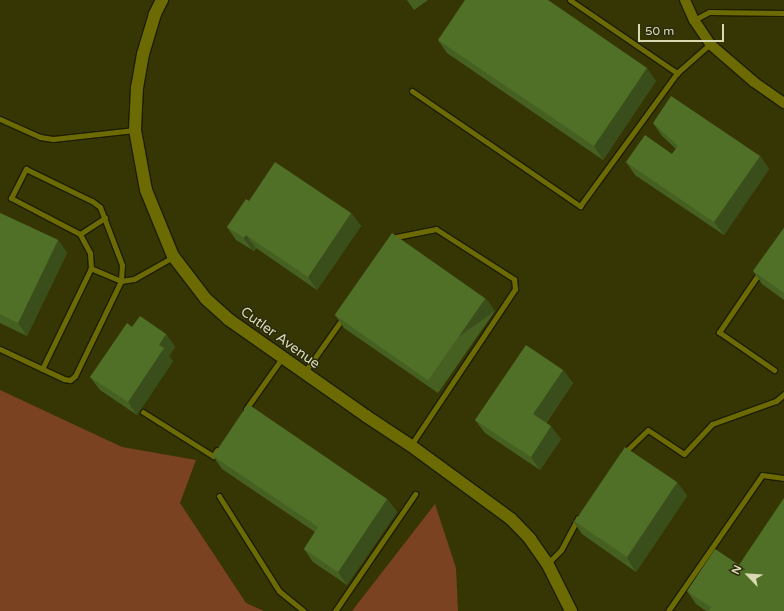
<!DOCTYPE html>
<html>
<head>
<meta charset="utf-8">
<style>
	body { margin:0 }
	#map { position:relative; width:784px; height:611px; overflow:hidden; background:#363605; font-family:"Varela Round",sans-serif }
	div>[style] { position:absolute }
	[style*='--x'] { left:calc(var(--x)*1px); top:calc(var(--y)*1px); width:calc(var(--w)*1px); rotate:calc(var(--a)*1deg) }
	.green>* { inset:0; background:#7b4221 }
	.roads { filter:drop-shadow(1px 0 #1d1d03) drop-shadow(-1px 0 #1d1d03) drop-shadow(0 1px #1d1d03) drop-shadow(0 -1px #1d1d03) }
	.lane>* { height:5px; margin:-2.5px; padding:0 2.5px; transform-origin:2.5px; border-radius:2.5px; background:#6b6a03 }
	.street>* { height:10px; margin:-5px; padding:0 5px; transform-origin:5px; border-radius:5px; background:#6b6a03 }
	.secondary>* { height:12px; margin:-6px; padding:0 6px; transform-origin:6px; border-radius:6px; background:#6b6a03 }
	.wall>* { inset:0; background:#466022 }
	.shaded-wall>* { inset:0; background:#394e1b; transform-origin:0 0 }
	.building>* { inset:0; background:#517027; transform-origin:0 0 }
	span { translate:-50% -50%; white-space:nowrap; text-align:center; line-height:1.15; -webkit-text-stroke:3px #2b2b10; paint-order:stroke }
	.street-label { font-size:14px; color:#d8d9b0 }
	.north { position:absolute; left:728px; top:555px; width:40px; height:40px; -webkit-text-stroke:3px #2b2b10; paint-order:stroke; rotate:295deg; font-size:11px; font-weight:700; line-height:16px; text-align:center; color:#d8d9b0 }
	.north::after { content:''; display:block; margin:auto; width:14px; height:18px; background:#d8d9b0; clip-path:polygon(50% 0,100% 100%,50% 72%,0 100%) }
	.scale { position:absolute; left:638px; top:24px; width:86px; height:18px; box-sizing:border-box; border:2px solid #d8d9b0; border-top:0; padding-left:5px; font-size:12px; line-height:14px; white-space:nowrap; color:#d8d9b0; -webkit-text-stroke:3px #2b2b10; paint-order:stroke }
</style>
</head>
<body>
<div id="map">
	<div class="green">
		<i style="clip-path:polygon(0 390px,122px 447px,196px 460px,180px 503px,246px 603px,264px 611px,0 611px)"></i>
		<i style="clip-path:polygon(435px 504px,456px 568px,458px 611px,352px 611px)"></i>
	</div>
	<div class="roads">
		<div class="lane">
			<i style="--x:570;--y:0;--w:130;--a:34.3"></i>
			<i style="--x:694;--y:20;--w:17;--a:-28"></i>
			<i style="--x:709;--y:12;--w:75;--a:0.8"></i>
			<i style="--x:412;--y:91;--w:204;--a:34.4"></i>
			<i style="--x:580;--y:206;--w:165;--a:-53.9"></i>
			<i style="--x:677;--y:73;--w:44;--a:-41.3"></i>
			<i style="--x:0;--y:119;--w:44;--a:24.2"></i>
			<i style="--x:40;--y:137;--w:13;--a:9"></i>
			<i style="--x:53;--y:139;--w:82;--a:-6.3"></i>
			<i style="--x:80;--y:234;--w:30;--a:-33"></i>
			<i style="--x:394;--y:241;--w:4;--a:-63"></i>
			<i style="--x:396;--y:237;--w:41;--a:-11.3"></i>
			<i style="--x:436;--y:229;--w:93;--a:32.7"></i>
			<i style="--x:514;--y:279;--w:10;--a:84"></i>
			<i style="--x:515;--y:289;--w:187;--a:123.7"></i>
			<i style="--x:760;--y:272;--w:73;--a:124.3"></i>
			<i style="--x:719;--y:332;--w:67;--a:34.6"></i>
			<i style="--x:0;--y:349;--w:71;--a:25.1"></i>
			<i style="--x:64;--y:379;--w:6;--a:9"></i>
			<i style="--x:70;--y:380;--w:6;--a:-39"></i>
			<i style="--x:75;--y:376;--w:106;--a:-64.2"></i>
			<i style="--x:121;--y:281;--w:13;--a:-9"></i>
			<i style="--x:134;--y:279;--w:45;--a:-29.4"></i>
			<i style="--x:42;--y:369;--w:112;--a:-64.1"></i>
			<i style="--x:91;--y:268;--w:15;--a:-94"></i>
			<i style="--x:90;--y:253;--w:21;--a:-118"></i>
			<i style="--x:80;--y:234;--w:78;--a:-152.4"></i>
			<i style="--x:11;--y:198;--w:33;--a:-63"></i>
			<i style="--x:26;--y:169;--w:73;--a:25.9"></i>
			<i style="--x:92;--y:201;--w:10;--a:37"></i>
			<i style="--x:100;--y:207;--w:62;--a:69.2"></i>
			<i style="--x:122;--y:265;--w:16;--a:94"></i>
			<i style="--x:121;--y:281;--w:33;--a:-157"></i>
			<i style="--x:304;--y:373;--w:67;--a:-54.7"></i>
			<i style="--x:246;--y:409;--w:62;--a:-54.8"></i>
			<i style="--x:143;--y:412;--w:83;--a:32.2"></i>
			<i style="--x:213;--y:456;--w:7;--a:-56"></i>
			<i style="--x:624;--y:453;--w:33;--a:-44"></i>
			<i style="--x:648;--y:430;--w:43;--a:33.7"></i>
			<i style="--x:684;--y:454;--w:41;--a:-47"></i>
			<i style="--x:712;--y:424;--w:68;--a:-19.8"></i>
			<i style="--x:776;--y:401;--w:11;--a:-41"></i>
			<i style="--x:219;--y:496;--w:112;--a:57.7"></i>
			<i style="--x:279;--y:591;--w:32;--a:39"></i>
			<i style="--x:548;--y:563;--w:18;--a:-45"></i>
			<i style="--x:561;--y:550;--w:36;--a:-62"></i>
			<i style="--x:335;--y:611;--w:142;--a:-55.6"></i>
			<i style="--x:668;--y:611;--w:165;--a:-55.3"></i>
			<i style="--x:762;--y:475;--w:22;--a:8"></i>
		</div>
		<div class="street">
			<i style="--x:685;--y:0;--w:22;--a:66"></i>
			<i style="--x:694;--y:20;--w:29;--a:56"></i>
			<i style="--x:710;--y:44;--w:58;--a:40.8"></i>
			<i style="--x:754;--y:82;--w:37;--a:35"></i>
		</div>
		<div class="secondary">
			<i style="--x:162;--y:0;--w:16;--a:117"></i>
			<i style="--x:155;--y:14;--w:42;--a:106.7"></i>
			<i style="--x:143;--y:54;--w:34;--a:100"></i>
			<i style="--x:137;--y:87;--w:43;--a:92.7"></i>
			<i style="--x:135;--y:130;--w:61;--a:79.6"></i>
			<i style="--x:146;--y:190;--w:71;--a:67.8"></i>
			<i style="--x:173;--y:256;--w:54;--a:52.5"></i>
			<i style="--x:206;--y:299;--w:30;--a:42"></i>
			<i style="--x:228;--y:319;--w:169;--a:35.1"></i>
			<i style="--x:366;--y:416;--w:53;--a:33.4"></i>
			<i style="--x:410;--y:445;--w:125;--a:36.2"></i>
			<i style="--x:511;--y:519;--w:28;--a:46"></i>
			<i style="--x:530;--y:539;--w:29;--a:55"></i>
			<i style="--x:547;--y:563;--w:54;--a:63.4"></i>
		</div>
	</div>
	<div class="wall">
		<i style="clip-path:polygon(407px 0,428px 0,414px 10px)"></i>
		<i style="clip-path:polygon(438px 40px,656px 81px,603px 160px,447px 53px)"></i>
		<i style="clip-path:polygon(653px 123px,760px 156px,769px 169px,724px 235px,635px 175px,626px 162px,672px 154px,676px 149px,662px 136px)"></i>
		<i style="clip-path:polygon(249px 201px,351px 213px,361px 226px,317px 290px,256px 248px,254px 251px,236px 240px,227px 227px)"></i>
		<i style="clip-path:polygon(0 213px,58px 240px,67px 253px,27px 336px,0 323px)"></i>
		<i style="clip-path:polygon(784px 228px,784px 300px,762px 284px,753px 271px)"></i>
		<i style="clip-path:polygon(495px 311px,438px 393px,344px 328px,335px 315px)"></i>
		<i style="clip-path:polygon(132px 327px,166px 334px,175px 347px,169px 356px,173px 361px,137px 415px,100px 390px,90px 377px)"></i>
		<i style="clip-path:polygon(563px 370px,573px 383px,546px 423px,561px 439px,540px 470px,485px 433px,475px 420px)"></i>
		<i style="clip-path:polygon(213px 456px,387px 499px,397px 512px,347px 585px,313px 562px,304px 549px,315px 532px,222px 469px)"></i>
		<i style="clip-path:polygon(677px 482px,687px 496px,636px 572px,582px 534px,573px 521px)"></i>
		<i style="clip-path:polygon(687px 591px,784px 611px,706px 611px,696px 604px)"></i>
	</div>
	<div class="shaded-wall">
		<i style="clip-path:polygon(647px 68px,656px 81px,603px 160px,594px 146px)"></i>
		<i style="clip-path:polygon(760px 156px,769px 169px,724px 235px,714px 222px)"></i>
		<i style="clip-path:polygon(351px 213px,361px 226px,317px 290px,308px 277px)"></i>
		<i style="left:246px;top:235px;width:16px;height:4px;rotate:52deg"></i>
		<i style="clip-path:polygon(58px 240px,67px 253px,27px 336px,18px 323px)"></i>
		<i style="left:486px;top:298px;width:16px;height:100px;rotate:55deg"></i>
		<i style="clip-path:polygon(166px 334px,175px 347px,169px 356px,173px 361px,137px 415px,128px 402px,159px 345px)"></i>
		<i style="clip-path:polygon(563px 370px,573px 383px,542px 427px,533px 414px)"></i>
		<i style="clip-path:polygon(551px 426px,561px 439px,540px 470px,531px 457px)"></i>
		<i style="clip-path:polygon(677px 482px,687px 496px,636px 572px,627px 558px)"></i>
		<i style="clip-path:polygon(387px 499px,397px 512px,347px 585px,338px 572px)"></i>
	</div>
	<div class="building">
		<i style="clip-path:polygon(465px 0,548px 0,647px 68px,594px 146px,438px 40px)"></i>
		<i style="clip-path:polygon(671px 96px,760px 156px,714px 222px,626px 162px,645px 135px,672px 154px,678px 146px,653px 123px)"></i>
		<i style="clip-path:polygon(275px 162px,351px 213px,308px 277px,246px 235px,244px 238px,227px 227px,246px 199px,249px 201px)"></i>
		<i style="clip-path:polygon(0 213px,58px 240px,18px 323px,0 314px)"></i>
		<i style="clip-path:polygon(784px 228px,784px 293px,753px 271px)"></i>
		<i style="left:392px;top:233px;width:114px;height:100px;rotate:35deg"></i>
		<i style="clip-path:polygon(140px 316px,166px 334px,159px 345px,164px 348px,128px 402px,90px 377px,127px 323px,132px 327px)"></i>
		<i style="clip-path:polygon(526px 345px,563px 370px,533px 414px,551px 426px,531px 457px,475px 420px)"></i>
		<i style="clip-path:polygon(248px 404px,387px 499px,338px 572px,304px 549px,318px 527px,213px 456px)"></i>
		<i style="left:625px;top:447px;width:63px;height:90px;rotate:34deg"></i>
		<i style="clip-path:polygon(784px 498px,784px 611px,709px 611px,711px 607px,687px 591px,715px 549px,739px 565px)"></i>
	</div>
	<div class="street-label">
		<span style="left:280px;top:338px;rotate:36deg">Cutler Avenue</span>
	</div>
	<div class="north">N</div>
	<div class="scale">50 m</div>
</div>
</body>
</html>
